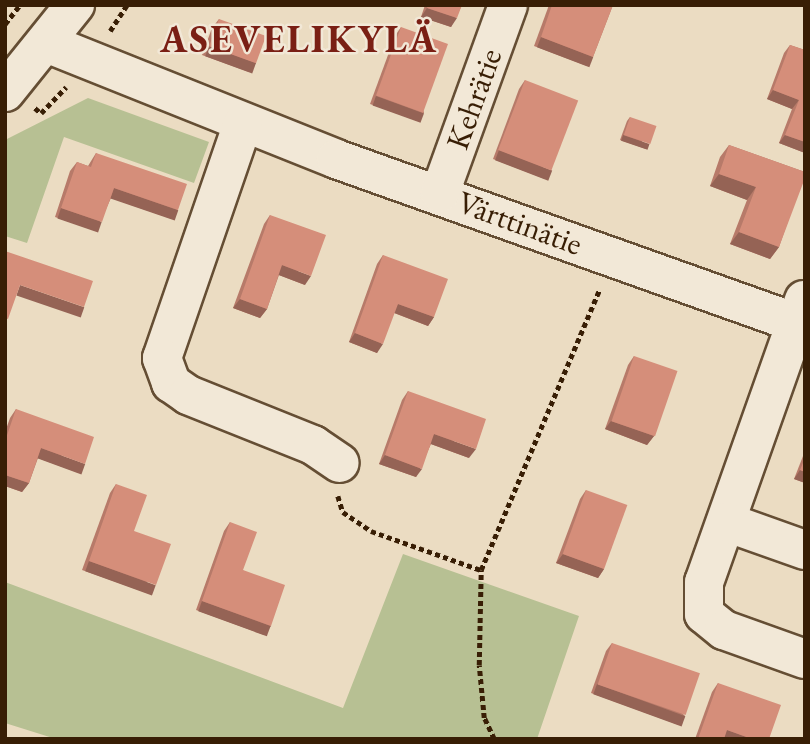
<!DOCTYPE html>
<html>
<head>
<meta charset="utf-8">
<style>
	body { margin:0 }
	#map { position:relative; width:810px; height:744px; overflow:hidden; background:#ebdcc2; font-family:"EB Garamond",serif }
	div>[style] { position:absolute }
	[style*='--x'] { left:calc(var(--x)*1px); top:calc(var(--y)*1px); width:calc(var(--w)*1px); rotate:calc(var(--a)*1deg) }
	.green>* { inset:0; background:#b7c093 }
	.path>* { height:4.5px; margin-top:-2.25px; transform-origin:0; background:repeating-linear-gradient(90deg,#381e05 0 5px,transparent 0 8.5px) }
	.roads { filter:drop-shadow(2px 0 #654e34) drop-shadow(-2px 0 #654e34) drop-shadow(0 2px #654e34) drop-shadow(0 -2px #654e34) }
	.minor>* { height:38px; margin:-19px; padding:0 19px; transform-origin:19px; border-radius:19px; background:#f2e8d7 }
	.wall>* { inset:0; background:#b77a69 }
	.shaded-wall>* { inset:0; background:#956355; transform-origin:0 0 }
	.building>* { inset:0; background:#d58e7a; transform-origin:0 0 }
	span { translate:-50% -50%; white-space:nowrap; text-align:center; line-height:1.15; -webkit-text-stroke:5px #f2e8d7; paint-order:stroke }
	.street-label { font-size:32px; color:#381e05 }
	.district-label { font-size:38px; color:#7a1f14; font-weight:700; letter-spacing:2px }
	.frame { position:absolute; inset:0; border:7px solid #381e05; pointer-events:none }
</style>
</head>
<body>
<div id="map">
	<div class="green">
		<i style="clip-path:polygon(88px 98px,209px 142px,194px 183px,64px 137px,27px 243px,5px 236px,5px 140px)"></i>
		<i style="clip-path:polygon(403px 554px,579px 616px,537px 739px,56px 739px,5px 723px,5px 582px,343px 708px)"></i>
	</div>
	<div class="path">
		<i style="--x:5;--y:24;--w:24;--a:-52"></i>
		<i style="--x:110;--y:31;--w:31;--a:-57"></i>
		<i style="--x:35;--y:108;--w:8;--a:40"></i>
		<i style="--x:41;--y:113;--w:36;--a:-46"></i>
		<i style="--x:338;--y:496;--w:17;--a:73"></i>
		<i style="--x:343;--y:512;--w:34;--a:34"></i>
		<i style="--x:371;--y:531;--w:117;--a:19.5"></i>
		<i style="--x:494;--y:739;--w:23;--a:-115"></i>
		<i style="--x:484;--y:718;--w:53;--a:-95.4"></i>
		<i style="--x:479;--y:665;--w:95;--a:-88.8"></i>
		<i style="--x:481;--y:570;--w:304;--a:-67.1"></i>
	</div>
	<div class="roads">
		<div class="minor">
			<i style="--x:49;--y:44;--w:309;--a:21.8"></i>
			<i style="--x:336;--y:159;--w:498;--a:19.6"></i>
			<i style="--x:5;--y:92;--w:112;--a:-51.2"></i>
			<i style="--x:243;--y:123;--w:249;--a:109"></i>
			<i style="--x:162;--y:358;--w:27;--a:70"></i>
			<i style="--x:171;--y:383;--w:21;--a:35"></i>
			<i style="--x:188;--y:395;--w:135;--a:21.8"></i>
			<i style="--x:313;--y:445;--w:32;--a:34"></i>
			<i style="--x:440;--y:193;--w:200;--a:-70.1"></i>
			<i style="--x:804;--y:300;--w:299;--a:109.5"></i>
			<i style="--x:704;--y:582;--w:32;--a:90"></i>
			<i style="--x:704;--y:614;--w:26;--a:39"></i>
			<i style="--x:724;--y:630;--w:86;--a:19.7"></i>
			<i style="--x:726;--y:522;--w:84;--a:19.5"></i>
		</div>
	</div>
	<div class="wall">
		<i style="clip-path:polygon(425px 5px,462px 5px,451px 27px,421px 17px)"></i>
		<i style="clip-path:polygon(549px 5px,613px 5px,593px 57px,587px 66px,534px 46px)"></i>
		<i style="clip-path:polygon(219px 19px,256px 63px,249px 72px,202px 55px,212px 28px)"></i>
		<i style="clip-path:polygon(401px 27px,424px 113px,418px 121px,370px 104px,395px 36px)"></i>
		<i style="clip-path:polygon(790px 45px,805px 50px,805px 153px,779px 143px,792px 109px,767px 99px,784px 53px)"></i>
		<i style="clip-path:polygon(525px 80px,545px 179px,493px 159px,519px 89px)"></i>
		<i style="clip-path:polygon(630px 117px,646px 149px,620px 140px,627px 121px)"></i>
		<i style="clip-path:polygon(729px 145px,805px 172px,779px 247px,770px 259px,730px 244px,747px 200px,710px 186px,720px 157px)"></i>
		<i style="clip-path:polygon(96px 153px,178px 210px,172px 219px,111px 198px,96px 231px,55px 217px,70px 171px,77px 162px,88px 166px)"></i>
		<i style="clip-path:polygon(270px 215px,305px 285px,279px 275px,267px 309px,260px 318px,233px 308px,264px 224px)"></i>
		<i style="clip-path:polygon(383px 255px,434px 317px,428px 326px,394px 313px,377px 353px,349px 342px,377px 264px)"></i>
		<i style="clip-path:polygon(634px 356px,654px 436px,647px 445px,605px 429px,628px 365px)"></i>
		<i style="clip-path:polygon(408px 391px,469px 458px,431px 444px,416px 477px,379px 464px,402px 400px)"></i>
		<i style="clip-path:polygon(16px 409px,79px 473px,38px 458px,29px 483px,22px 492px,5px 486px,5px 432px,10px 418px)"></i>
		<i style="clip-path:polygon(805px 451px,805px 483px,794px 479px)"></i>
		<i style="clip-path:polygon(116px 484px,134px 531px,150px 594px,82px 570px,110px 493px)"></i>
		<i style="clip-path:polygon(586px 490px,604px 569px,598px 578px,556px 563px,580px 499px)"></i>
		<i style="clip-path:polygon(230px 522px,243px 570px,271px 626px,264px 635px,196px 610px,224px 531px)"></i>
		<i style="clip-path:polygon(612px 643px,685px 716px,679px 725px,591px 693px,606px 651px)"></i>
		<i style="clip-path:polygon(718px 683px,769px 739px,695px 739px,712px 692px)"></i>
	</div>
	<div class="shaded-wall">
		<i style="clip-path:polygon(427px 8px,457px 18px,451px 27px,421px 17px)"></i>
		<i style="left:541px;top:37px;width:56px;height:11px;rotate:21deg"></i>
		<i style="left:209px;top:46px;width:50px;height:11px;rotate:20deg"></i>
		<i style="clip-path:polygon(773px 90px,799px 100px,792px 109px,767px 99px)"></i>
		<i style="left:376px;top:96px;width:51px;height:10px;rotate:20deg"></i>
		<i style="left:623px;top:135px;width:28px;height:6px;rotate:19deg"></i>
		<i style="clip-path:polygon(785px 135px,805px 142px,805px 153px,779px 143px)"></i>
		<i style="left:499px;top:150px;width:57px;height:11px;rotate:21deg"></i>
		<i style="clip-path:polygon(719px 174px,756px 187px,747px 200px,710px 186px)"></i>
		<i style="left:114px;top:188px;width:68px;height:11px;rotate:19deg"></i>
		<i style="left:61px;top:208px;width:43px;height:11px;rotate:19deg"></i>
		<i style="clip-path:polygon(739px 232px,779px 247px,770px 259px,730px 244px)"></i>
		<i style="clip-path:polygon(282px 265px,311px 276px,305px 285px,276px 274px)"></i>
		<i style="left:20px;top:285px;width:68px;height:11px;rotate:19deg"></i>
		<i style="clip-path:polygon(240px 299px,267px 309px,260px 318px,233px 308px)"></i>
		<i style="clip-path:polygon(398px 304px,434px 317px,428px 326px,392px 312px)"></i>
		<i style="clip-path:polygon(355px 333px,383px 344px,377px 353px,349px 342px)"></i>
		<i style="clip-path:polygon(611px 421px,654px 436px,647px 445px,605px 429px)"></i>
		<i style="clip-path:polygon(434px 434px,476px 449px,469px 458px,428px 443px)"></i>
		<i style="left:41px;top:448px;width:47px;height:11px;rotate:20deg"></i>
		<i style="clip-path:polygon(385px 455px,422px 469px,416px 477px,379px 464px)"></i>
		<i style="clip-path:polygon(800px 470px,805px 472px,805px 483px,794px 479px)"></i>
		<i style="clip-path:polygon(5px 475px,29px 483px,22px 492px,5px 486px)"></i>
		<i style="clip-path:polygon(563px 554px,604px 569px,598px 578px,556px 563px)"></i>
		<i style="left:89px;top:561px;width:71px;height:11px;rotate:20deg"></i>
		<i style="left:202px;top:601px;width:73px;height:11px;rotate:20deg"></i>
		<i style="left:597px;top:684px;width:94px;height:11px;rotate:20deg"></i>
		<i style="clip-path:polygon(727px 730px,752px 739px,721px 739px)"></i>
	</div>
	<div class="building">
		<i style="clip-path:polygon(428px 5px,462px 5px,457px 18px,427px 8px)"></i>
		<i style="clip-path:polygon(552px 5px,613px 5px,593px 57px,541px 37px)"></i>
		<i style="left:219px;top:19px;width:50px;height:29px;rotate:20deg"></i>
		<i style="left:401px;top:27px;width:50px;height:73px;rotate:20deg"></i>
		<i style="clip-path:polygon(790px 45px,805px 50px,805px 142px,785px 135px,799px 100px,773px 90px)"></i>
		<i style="left:525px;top:80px;width:57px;height:75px;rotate:21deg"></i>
		<i style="left:630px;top:117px;width:28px;height:19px;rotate:19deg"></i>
		<i style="clip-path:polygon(729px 145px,805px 172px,805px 178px,779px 247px,739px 232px,756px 187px,719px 174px)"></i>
		<i style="clip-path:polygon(96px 153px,187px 184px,178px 210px,114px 188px,102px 222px,61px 208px,77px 162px,91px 167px)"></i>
		<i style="clip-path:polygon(270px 215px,326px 235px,311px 276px,282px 265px,267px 309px,240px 299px)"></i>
		<i style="clip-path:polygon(5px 251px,93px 281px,84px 307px,20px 285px,8px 319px,5px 318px)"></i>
		<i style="clip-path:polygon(383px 255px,448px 279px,434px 317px,398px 304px,383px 344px,355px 333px)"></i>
		<i style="left:634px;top:356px;width:46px;height:69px;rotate:19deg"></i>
		<i style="clip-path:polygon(408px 391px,486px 419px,476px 449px,434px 434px,422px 469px,385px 455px)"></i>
		<i style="clip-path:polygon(16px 409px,94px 437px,85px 464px,41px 448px,29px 483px,5px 475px,5px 441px)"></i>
		<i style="clip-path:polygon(805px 458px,805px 472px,800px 470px)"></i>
		<i style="clip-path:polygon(116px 484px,147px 495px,134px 531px,171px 544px,156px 585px,89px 561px)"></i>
		<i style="left:586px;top:490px;width:44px;height:68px;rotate:20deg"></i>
		<i style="clip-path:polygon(230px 522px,257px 532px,243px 570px,285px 585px,271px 626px,202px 601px)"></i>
		<i style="left:612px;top:643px;width:93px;height:44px;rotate:19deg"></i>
		<i style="clip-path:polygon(718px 683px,781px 705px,769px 739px,752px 739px,727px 730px,724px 739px,698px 739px)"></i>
	</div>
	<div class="street-label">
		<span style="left:474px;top:99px;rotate:-70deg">Kehrätie</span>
		<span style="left:520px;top:223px;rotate:20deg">Värttinätie</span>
	</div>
	<div class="district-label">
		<span style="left:299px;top:39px">ASEVELIKYLÄ</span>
	</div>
	<div class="frame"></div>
</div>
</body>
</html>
